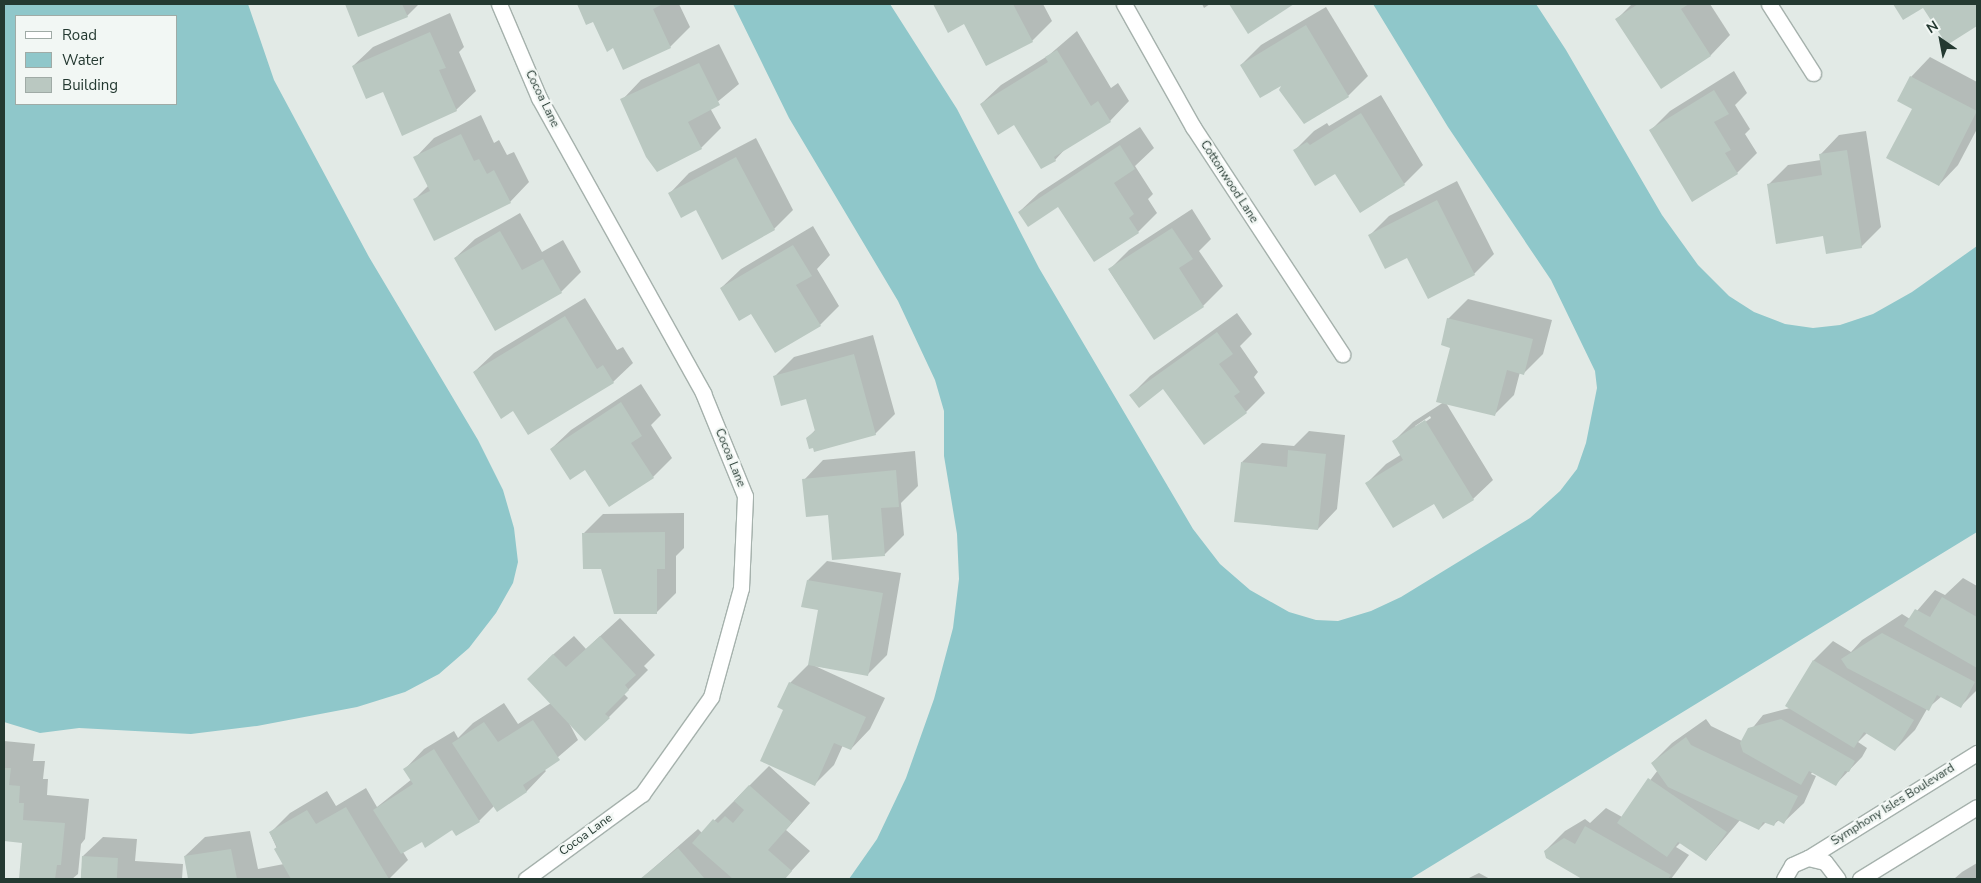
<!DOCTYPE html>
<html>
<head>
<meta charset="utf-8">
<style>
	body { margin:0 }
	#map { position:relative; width:1981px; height:883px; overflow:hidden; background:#e2eae6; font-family:"Nunito Sans",sans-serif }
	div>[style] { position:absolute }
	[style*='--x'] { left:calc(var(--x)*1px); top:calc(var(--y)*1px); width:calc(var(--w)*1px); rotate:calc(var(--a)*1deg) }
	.water>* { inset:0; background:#8fc7ca }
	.shadow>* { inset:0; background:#0003 }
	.building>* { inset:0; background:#bac8c1; transform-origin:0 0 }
	.roads { filter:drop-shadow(1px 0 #a5b1ac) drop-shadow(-1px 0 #a5b1ac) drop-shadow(0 1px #a5b1ac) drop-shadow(0 -1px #a5b1ac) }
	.street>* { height:15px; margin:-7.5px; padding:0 7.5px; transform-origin:7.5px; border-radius:7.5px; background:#fff }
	span { translate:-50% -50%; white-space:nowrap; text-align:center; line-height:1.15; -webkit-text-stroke:4.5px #f2f7f4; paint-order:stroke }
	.street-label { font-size:12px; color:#243931 }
	.frame { position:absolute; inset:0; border:5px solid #243931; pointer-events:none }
	.legend { position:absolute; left:15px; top:15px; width:162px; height:90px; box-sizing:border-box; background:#f2f7f4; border:1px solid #a0aba6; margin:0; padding:6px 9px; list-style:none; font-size:15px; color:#243931 }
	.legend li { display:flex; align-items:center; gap:10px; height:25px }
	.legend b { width:25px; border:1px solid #a0aba6 }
	.north { position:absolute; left:1916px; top:15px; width:50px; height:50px; -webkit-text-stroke:4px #f2f7f4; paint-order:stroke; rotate:327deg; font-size:14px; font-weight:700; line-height:20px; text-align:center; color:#243931 }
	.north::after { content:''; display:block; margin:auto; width:18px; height:22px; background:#243931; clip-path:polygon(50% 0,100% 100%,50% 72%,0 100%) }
</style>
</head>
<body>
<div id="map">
	<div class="water">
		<i style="clip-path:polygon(evenodd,4px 4px,248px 4px,274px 80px,369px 257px,478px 440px,503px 490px,514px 528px,518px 562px,513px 583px,496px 613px,469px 648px,439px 674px,405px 692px,357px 707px,257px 726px,191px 734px,79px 728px,40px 733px,4px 722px,4px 4px,16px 16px,176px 16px,176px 104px,16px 104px,16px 16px)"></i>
		<i style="clip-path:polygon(733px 4px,890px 4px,957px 109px,1039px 268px,1193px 529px,1220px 564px,1250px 590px,1289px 612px,1316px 620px,1338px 621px,1371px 611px,1401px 597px,1530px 518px,1560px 491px,1577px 469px,1586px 443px,1597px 388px,1595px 371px,1551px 280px,1448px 127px,1373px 4px,1536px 4px,1566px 50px,1662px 215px,1698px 265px,1729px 296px,1754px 312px,1785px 324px,1813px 328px,1840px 325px,1873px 314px,1912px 292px,1977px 246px,1977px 532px,1410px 879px,849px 879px,877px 839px,906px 778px,934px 699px,953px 628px,959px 579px,957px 534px,944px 456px,944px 411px,935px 380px,898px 301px,789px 118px)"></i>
	</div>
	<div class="shadow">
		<i style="clip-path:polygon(346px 4px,419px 4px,407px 16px,359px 35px)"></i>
		<i style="clip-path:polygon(578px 4px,679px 4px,690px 27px,670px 47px,613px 47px,594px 21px,587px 24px)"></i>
		<i style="clip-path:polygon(934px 4px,1043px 4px,1052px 21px,1032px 41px,986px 65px,964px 22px,948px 31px)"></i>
		<i style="clip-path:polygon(1202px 4px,1210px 4px,1204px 8px)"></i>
		<i style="clip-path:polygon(1230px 4px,1292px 4px,1248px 32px)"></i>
		<i style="clip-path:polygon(1632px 4px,1710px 4px,1730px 35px,1711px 55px,1662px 87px,1617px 19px)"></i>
		<i style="clip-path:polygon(1894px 4px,1977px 4px,1977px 25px,1947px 44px,1923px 6px,1903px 18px)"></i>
		<i style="clip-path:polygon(1326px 7px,1368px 76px,1348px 96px,1283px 83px,1241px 65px,1261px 45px)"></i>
		<i style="clip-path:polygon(450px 13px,464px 47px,459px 52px,476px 91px,456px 110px,383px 91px,353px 66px,373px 47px)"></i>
		<i style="clip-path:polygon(1077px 31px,1111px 88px,1118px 83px,1129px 101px,1110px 121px,1067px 147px,1055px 160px,1014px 123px,981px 104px,1001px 85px,1049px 55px)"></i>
		<i style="clip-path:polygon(719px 44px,739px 84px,710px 108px,721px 128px,701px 148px,657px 170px,651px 163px,622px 100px,641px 80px)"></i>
		<i style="clip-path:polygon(1930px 57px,1977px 82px,1977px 129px,1958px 165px,1939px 185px,1914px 108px,1911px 77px)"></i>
		<i style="clip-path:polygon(1734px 71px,1747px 93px,1735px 105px,1750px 129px,1745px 134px,1757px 153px,1737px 173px,1650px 131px,1670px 111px)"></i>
		<i style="clip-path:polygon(1381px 95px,1423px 165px,1404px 184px,1336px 172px,1295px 150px,1314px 131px,1327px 123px,1329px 126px)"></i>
		<i style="clip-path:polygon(481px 115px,494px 143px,499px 140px,507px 155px,514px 152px,529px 182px,510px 202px,415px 199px,428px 186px,415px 158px,434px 138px)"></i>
		<i style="clip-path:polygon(1140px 127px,1154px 148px,1135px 166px,1153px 194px,1148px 199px,1157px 213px,1138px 232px,1059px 206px,1019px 212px,1039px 193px)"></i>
		<i style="clip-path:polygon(1866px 131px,1881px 227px,1861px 247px,1824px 235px,1768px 185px,1788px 165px,1821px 160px,1820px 155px,1839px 135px)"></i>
		<i style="clip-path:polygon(756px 138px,793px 210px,774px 229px,696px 208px,670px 193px,689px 173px)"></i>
		<i style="clip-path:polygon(1457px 181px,1494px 254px,1474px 274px,1428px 297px,1407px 256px,1370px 235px,1389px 216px)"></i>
		<i style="clip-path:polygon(1192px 209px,1211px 239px,1199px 251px,1223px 286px,1203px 306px,1154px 338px,1109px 270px,1129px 250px)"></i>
		<i style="clip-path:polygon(520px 213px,542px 252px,563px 240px,581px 272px,561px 292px,455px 258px,475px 239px)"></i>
		<i style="clip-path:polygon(813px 226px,830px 255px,817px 269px,839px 306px,820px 325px,751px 312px,721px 288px,741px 269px)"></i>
		<i style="clip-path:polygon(585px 298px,617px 350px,623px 347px,633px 363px,613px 382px,528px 434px,514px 410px,474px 372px,494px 353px)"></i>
		<i style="clip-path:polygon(evenodd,1468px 299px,1552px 320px,1543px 354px,1524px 373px,1520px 372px,1514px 395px,1494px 415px,1446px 403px,1493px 480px,1473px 499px,1434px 502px,1367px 483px,1386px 464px,1402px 454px,1394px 441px,1413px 422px,1444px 402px,1451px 347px,1448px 319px,1468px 299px,1430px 416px,1431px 418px,1415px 429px,1415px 426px,1430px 416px)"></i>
		<i style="clip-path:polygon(1237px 313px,1252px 334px,1240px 346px,1258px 372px,1254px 377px,1265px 393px,1246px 412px,1164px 387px,1131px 395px,1150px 376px)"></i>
		<i style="clip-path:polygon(873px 335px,895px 414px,875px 434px,807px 439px,816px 429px,807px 397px,774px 377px,794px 357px)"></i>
		<i style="clip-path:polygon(641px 384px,661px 415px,651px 425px,672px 458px,653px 477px,585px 468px,551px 449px,571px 430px)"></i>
		<i style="clip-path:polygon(1309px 431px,1345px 435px,1337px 509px,1318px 529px,1242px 462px,1262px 443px,1294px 446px)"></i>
		<i style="clip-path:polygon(915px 451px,918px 486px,901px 503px,904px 535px,885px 554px,834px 559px,829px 513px,804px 480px,823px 460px)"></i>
		<i style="clip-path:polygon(684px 513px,684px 548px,676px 556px,676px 593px,657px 612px,602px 568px,584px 533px,603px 514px)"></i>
		<i style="clip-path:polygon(827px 561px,901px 573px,887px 655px,868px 674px,815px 666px,885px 698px,870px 729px,851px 749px,843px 745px,834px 765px,815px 784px,785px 709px,790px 683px,810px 663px,820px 609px,808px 580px)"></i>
		<i style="clip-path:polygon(1963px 578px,1977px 586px,1977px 690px,1961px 706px,1942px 696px,1927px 709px,1915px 730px,1895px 750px,1867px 733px,1858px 742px,1867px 748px,1862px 757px,1836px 784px,1813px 771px,1811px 774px,1816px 776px,1804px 803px,1784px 822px,1779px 820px,1773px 825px,1766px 822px,1759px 829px,1740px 820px,1706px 860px,1681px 842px,1676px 847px,1689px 855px,1671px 879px,1585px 879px,1547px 857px,1545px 851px,1565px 831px,1585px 819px,1590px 823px,1606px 808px,1622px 817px,1658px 770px,1652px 763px,1672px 743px,1706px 719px,1711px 726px,1742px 741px,1763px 715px,1790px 708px,1814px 660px,1833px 641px,1851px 652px,1862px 640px,1902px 614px,1910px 619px,1935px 590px,1945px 595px)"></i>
		<i style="clip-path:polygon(620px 618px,655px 655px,644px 666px,648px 670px,624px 694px,628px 698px,609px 717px,568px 721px,578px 740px,544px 769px,546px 771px,527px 791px,497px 810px,494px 806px,479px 821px,422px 840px,403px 852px,408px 860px,389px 879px,291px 877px,292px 879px,190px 879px,185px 856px,205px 837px,250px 831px,258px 869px,284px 864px,270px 833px,290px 813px,327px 791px,336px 806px,366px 788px,377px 807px,412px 779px,405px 769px,424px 749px,454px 731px,458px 738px,473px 723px,504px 703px,518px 724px,551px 703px,548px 659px,574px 636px,586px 649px)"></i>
		<i style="clip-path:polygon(4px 741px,35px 744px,33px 761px,45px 761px,43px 779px,48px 779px,47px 795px,89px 799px,85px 839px,81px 844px,78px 874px,72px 879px,20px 879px,24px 842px,4px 839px)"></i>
		<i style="clip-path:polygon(769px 766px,810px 803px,786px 830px,810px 851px,784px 879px,641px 879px,698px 829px,702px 833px)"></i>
		<i style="clip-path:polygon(103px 837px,137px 839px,135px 861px,183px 864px,182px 879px,81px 879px,83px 856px)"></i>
		<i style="clip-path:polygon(1977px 863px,1977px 879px,1954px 879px,1962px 872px)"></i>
		<i style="clip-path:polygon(1479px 873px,1490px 879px,1467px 879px)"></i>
	</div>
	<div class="building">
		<i style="clip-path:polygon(345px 4px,402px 4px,408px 17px,358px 37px)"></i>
		<i style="clip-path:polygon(577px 4px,663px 4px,653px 9px,671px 48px,623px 70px,613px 48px,607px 52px,593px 22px,586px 25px)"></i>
		<i style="clip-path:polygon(933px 4px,1013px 4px,1033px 42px,986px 66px,964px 24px,948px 33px)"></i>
		<i style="clip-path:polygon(1229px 4px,1294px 4px,1248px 34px)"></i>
		<i style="clip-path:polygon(1638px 4px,1689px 4px,1681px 9px,1711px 56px,1661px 89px,1615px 19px)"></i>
		<i style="clip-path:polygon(1893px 4px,1977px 4px,1977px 26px,1947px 45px,1923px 8px,1903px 20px)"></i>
		<i style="clip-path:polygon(1306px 25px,1349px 97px,1304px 124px,1279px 90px,1281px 86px,1260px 98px,1240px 65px)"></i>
		<i style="clip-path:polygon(430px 32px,446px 68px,439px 70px,457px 111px,402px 136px,383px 92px,366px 99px,352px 66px)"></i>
		<i style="clip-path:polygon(1057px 50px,1091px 106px,1098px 101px,1111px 122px,1054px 157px,1056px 161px,1041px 169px,1014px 125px,998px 135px,980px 104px,1048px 62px,1045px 57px)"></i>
		<i style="clip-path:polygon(699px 63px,720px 105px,688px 122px,702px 149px,657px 172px,646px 157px,620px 99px)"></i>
		<i style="clip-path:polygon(1910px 76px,1977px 111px,1939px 186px,1886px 158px,1912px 109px,1897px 101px)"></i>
		<i style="clip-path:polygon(1714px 90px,1729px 114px,1714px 122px,1731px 150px,1725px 153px,1738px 174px,1692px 202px,1649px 130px)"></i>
		<i style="clip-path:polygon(1361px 113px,1405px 185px,1360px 213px,1335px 174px,1315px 186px,1293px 150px,1307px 142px,1310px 145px)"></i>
		<i style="clip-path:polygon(461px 134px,474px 161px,479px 159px,487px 174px,494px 170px,511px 203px,434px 241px,413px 199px,430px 191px,413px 157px)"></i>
		<i style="clip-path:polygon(1120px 145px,1135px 169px,1114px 183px,1134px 214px,1129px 218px,1139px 233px,1094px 262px,1058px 207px,1028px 227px,1018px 212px)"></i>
		<i style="clip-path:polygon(1847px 150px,1862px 248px,1826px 254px,1823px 236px,1776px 244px,1767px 184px,1822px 175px,1819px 154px)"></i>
		<i style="clip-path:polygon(736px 157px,775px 230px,722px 260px,696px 210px,681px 218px,668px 193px)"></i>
		<i style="clip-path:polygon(1437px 200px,1475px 275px,1428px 299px,1407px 258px,1385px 269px,1368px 235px)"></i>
		<i style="clip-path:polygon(1172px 228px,1193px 259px,1179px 268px,1204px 307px,1154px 340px,1108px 269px)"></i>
		<i style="clip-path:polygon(500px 231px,522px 270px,543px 259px,562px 293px,495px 331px,454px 258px)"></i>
		<i style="clip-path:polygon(793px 245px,812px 276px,796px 285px,821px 326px,775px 353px,751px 314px,739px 321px,720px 288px)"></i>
		<i style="clip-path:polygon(565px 316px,597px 369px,603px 365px,614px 383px,528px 435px,513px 411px,501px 419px,473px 372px)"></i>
		<i style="clip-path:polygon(1447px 318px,1533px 339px,1524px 375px,1507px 370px,1495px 416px,1436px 402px,1450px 348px,1441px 345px)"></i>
		<i style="clip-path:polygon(1217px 332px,1233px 354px,1219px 364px,1240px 392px,1234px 396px,1247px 413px,1204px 445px,1163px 389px,1139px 408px,1129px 395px)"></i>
		<i style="clip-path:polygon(854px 354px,876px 435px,814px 452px,813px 448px,809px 449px,806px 438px,815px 431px,806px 399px,781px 406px,773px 376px)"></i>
		<i style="clip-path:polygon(621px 402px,642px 436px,631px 443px,654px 478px,609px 507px,585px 470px,570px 480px,550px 449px)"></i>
		<i style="clip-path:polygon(1425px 420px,1474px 500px,1443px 519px,1434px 504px,1393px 528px,1365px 483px,1403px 460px,1392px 441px)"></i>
		<i style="clip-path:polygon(1288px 450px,1326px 454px,1318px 530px,1234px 522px,1241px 462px,1287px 467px)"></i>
		<i style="clip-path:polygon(896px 470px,899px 507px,881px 508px,885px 556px,832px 560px,828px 515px,806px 517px,802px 479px)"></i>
		<i style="clip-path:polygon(665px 532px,665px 569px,657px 569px,657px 614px,614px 614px,601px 569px,583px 569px,582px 533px)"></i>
		<i style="clip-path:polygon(807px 580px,883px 593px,868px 676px,808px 665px,818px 610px,801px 607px)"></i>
		<i style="clip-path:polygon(1942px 597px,1977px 617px,1977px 668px,1904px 626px,1915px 609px,1930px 617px)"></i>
		<i style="clip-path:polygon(1882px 633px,1975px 682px,1961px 708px,1937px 695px,1929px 711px,1847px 668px,1841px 659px)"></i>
		<i style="clip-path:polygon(600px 636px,636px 675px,625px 685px,629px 690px,605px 714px,610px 718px,585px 741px,527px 679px,553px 654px,566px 667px)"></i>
		<i style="clip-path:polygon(1813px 660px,1914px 720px,1895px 751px,1864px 732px,1854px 748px,1785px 706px)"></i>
		<i style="clip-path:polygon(789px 682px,866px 717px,851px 750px,834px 743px,815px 786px,760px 761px,783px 710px,777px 707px)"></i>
		<i style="clip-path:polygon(1781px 719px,1855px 761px,1849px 772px,1845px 771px,1836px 786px,1809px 771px,1801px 785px,1743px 752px,1740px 743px,1748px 728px)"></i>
		<i style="clip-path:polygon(533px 720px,560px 760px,523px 785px,527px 792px,497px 812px,452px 743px,484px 722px,498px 742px)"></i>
		<i style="clip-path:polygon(1686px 737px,1691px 745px,1798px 796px,1784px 824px,1777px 820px,1774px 826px,1763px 822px,1759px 830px,1668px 787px,1651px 763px)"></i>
		<i style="clip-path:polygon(434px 749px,480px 822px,456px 836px,452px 830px,425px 848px,422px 842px,401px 854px,373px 810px,413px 784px,403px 769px)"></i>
		<i style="clip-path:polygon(4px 768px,11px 768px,9px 785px,20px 786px,19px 803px,24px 803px,23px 820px,65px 823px,61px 865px,57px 865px,55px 879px,19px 879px,22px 843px,4px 841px)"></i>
		<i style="clip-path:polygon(1648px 778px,1727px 832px,1706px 861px,1678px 842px,1667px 857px,1617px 823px)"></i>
		<i style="clip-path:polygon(749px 785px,792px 823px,768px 850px,792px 871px,785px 879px,733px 879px,692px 843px,713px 819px,718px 823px,725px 816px,733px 823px,744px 810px,734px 801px)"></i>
		<i style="clip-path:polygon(346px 807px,389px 879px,291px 879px,274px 849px,277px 847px,269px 832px,307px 810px,316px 824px)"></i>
		<i style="clip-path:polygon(1585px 826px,1671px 875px,1668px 879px,1582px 879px,1546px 858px,1544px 851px,1564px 838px,1575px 844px)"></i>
		<i style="clip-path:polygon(678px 848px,705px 879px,640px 879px)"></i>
		<i style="clip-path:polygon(231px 849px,237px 879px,188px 879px,184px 856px)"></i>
		<i style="left:82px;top:856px;width:36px;height:23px;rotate:3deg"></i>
	</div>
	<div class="roads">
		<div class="street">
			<i style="--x:499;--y:4;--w:102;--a:66.9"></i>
			<i style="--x:539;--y:98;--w:338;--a:60.9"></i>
			<i style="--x:703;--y:393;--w:111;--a:67.8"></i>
			<i style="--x:745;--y:496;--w:92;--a:92.5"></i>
			<i style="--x:741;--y:588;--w:113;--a:105.4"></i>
			<i style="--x:711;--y:697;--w:119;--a:125.4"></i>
			<i style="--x:642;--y:794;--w:144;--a:143.8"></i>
			<i style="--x:1124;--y:4;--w:141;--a:60.7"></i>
			<i style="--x:1193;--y:127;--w:272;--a:56.7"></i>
			<i style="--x:1769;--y:4;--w:82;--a:57.5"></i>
			<i style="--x:1808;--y:858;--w:199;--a:-31.9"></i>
			<i style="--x:1784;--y:879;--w:16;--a:-60"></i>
			<i style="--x:1792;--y:865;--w:17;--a:-24"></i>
			<i style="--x:1808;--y:858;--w:17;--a:13"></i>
			<i style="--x:1825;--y:862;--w:21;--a:53"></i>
			<i style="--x:1860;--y:879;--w:137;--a:-31.6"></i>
		</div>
	</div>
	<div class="street-label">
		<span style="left:542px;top:99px;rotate:64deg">Cocoa Lane</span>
		<span style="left:1229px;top:182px;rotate:57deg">Cottonwood Lane</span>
		<span style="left:730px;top:458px;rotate:68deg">Cocoa Lane</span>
		<span style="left:1893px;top:805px;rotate:-32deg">Symphony Isles Boulevard</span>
		<span style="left:586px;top:835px;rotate:-36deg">Cocoa Lane</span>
	</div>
	<div class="frame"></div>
	<ul class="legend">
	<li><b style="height:6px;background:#fff"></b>Road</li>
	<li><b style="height:14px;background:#8fc7ca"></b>Water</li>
	<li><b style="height:14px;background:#bac8c1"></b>Building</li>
	</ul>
	<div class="north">N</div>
</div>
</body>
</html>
